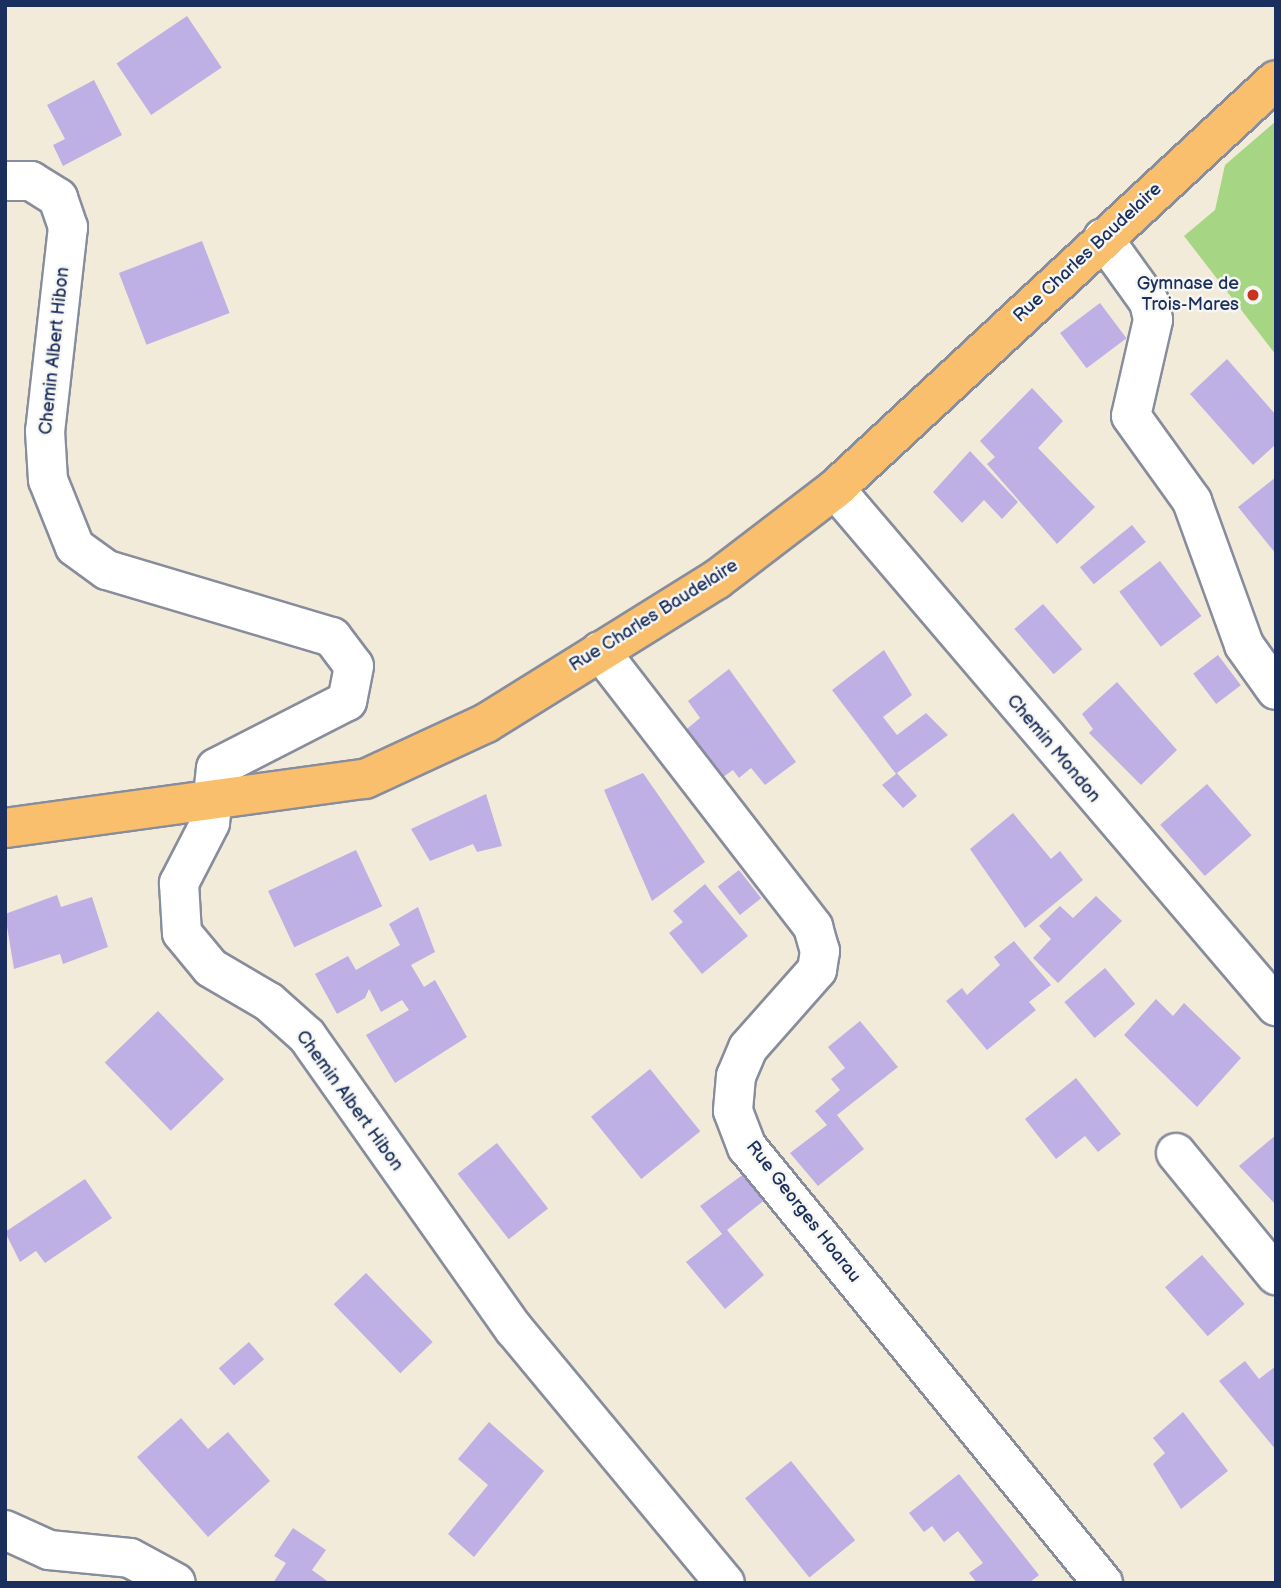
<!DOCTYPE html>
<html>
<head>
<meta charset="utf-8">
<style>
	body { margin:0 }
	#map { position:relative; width:1281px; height:1588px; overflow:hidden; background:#f3ebda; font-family:"Balsamiq Sans",sans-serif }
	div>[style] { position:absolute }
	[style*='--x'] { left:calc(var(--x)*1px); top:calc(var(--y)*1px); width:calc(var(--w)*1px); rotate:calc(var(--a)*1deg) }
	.green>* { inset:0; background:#a6d583 }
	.building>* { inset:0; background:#beb0e4; transform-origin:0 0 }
	.roads { filter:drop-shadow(2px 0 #878d9c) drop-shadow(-2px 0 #878d9c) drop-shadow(0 2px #878d9c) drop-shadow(0 -2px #878d9c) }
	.minor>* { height:38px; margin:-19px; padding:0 19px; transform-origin:19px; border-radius:19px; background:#fff }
	.major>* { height:38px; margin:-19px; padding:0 19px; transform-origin:19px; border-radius:19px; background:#f9bf6d }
	.dots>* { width:19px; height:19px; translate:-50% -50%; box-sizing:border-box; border:4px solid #f6f6f2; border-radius:50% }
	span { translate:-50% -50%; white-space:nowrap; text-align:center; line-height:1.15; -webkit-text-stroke:5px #f6f6f2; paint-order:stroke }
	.street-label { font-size:18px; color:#1b2f5e }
	.poi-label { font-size:18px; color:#1b2f5e }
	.right { translate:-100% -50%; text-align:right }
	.frame { position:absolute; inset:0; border:7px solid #1b2f5e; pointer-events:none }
</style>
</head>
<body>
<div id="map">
	<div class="green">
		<i style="clip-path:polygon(1276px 121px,1276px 355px,1184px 236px,1215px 210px,1225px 165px)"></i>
	</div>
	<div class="building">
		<i style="left:187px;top:16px;width:62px;height:85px;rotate:56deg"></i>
		<i style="clip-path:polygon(94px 80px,122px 135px,63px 166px,53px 145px,65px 139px,47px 105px)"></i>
		<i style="left:202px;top:241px;width:77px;height:89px;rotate:69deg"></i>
		<i style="left:1100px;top:303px;width:44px;height:50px;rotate:53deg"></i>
		<i style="clip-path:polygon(1227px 359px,1276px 415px,1276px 444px,1253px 465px,1190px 394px)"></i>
		<i style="clip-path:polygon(1032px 388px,1063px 421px,1038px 448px,1095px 507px,1057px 544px,987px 464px,995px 457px,980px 441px)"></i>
		<i style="clip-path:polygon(970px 451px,1018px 502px,1002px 519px,984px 500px,962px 523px,933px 492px)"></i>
		<i style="clip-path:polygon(1276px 477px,1276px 554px,1238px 507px)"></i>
		<i style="left:1132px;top:525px;width:22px;height:67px;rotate:51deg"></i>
		<i style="left:1160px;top:561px;width:69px;height:51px;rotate:53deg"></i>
		<i style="left:1043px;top:604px;width:60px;height:38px;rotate:49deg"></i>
		<i style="clip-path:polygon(884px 650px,912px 695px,883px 717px,897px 735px,926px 713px,948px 735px,897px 773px,917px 796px,903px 808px,882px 785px,896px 774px,832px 690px)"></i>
		<i style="left:1218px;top:655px;width:38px;height:31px;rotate:53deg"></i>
		<i style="clip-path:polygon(729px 669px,796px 762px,765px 785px,751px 768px,739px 778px,733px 770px,709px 787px,682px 733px,700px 718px,688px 701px)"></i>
		<i style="clip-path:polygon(1117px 682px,1177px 750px,1141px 785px,1089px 733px,1093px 729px,1082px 714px)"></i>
		<i style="clip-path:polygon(643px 773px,705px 862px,652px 901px,604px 790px)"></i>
		<i style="left:1207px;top:784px;width:68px;height:62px;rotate:49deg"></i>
		<i style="clip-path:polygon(486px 794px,502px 846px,477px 852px,473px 844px,430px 861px,411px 829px)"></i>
		<i style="clip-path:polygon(1013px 813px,1051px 859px,1060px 851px,1083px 880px,1025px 928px,970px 849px)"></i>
		<i style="left:356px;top:850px;width:62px;height:97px;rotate:65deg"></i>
		<i style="left:739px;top:870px;width:36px;height:27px;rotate:52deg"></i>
		<i style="clip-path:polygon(705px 884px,748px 936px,702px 974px,669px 933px,683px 922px,673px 911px)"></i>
		<i style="clip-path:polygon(57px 895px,61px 907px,92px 897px,108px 947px,63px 964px,60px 954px,14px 969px,5px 914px)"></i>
		<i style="clip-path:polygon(1096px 896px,1122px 921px,1058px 983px,1033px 958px,1051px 939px,1039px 926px,1060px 906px,1073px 918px)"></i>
		<i style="clip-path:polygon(418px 907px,435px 952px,411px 965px,424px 987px,435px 980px,467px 1037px,395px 1083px,366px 1035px,409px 1010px,402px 1000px,381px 1012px,369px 989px,365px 998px,337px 1014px,315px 974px,348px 956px,356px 970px,400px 945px,389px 924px)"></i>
		<i style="clip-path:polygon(1014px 941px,1051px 985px,1029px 1002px,1036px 1010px,987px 1050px,946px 1001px,962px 988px,967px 995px,1000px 965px,994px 957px)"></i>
		<i style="left:1105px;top:968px;width:47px;height:53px;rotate:50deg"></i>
		<i style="clip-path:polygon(1156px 999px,1173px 1016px,1184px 1003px,1241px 1058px,1197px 1107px,1124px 1035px)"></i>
		<i style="left:158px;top:1011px;width:95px;height:74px;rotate:46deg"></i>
		<i style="clip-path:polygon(860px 1021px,898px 1067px,837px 1115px,864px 1149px,818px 1186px,790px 1153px,827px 1125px,815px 1111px,840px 1090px,831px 1079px,845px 1068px,828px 1047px)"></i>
		<i style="left:650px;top:1069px;width:80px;height:76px;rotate:51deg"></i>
		<i style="clip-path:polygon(1076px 1078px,1121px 1134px,1098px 1152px,1085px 1136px,1056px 1159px,1025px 1119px)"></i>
		<i style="clip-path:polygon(1276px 1135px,1276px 1205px,1239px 1166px)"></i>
		<i style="left:497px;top:1143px;width:83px;height:50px;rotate:52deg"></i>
		<i style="clip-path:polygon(748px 1171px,767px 1198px,727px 1230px,764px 1275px,725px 1309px,686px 1262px,722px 1234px,700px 1206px)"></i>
		<i style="clip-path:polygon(85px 1179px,112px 1218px,45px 1263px,36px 1251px,20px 1262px,5px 1232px)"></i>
		<i style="left:1202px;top:1255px;width:65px;height:49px;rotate:49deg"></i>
		<i style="left:366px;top:1273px;width:96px;height:45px;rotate:46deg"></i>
		<i style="left:249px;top:1342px;width:23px;height:40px;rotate:49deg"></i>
		<i style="clip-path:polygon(1245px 1361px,1259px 1379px,1276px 1366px,1276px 1450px,1219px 1381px)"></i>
		<i style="clip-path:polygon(1183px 1412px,1228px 1471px,1181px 1509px,1153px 1464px,1165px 1453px,1153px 1438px)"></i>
		<i style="clip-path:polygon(181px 1418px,208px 1449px,228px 1432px,270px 1481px,208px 1537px,137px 1457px)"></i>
		<i style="clip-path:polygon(489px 1422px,544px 1471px,474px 1557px,448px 1534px,488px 1485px,458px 1459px)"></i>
		<i style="left:791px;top:1461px;width:102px;height:59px;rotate:51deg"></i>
		<i style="clip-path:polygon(959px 1474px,1039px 1575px,1029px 1583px,977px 1583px,969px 1573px,983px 1563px,958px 1531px,944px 1542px,932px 1526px,924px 1532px,909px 1513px)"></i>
		<i style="clip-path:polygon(293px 1528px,326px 1550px,312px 1570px,330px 1583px,273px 1583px,286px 1563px,274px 1556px)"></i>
	</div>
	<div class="roads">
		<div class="minor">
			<i style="--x:5;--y:181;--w:26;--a:0"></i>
			<i style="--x:31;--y:181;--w:32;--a:32"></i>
			<i style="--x:58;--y:198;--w:31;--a:71"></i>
			<i style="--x:68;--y:227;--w:205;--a:96.4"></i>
			<i style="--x:45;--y:431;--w:49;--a:86.5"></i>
			<i style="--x:48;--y:480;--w:72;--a:68.1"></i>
			<i style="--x:75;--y:547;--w:39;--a:36"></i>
			<i style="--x:107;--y:570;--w:235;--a:16.6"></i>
			<i style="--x:332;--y:637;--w:36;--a:53"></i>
			<i style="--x:354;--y:666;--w:36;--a:101"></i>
			<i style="--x:347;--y:701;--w:147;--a:152.9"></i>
			<i style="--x:216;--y:768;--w:55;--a:96.2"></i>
			<i style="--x:210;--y:823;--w:68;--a:117.3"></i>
			<i style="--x:179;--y:883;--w:50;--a:86.6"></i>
			<i style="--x:182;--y:933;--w:45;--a:50.4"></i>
			<i style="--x:211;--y:968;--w:67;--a:30.4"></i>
			<i style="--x:269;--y:1002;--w:51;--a:41.8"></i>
			<i style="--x:307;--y:1036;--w:359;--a:54.8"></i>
			<i style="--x:514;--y:1329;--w:330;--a:50.3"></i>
			<i style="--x:1103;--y:238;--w:79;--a:54.3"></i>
			<i style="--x:1149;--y:302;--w:18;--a:77"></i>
			<i style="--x:1153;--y:320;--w:98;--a:102.9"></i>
			<i style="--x:1131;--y:416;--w:105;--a:54.3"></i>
			<i style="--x:1192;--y:501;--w:153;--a:70.1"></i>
			<i style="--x:1244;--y:645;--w:55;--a:54.6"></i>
			<i style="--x:835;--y:489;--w:680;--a:49.54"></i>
			<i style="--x:600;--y:651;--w:349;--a:52.3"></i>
			<i style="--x:813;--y:927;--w:25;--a:74"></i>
			<i style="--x:820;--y:951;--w:19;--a:99"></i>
			<i style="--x:817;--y:970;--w:104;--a:131.5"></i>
			<i style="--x:748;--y:1048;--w:30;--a:113"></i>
			<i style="--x:736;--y:1076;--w:35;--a:95"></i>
			<i style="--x:733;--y:1111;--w:39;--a:69"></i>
			<i style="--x:747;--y:1147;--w:563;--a:50.77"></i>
			<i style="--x:1176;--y:1153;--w:158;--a:50.7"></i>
			<i style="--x:5;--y:1530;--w:48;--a:24.4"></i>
			<i style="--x:49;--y:1550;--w:81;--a:5.6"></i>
			<i style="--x:130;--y:1558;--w:52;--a:28.5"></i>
		</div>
		<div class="major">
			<i style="--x:5;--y:828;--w:363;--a:-7.8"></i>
			<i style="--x:365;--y:779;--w:133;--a:-24.8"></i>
			<i style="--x:486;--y:723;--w:271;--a:-31.9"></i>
			<i style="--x:716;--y:580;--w:150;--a:-37.4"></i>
			<i style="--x:835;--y:489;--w:601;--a:-42.84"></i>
		</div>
	</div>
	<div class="dots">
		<i style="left:1253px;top:295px;background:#c8321e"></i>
	</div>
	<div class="street-label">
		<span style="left:1088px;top:253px;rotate:-43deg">Rue Charles Baudelaire</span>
		<span style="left:55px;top:351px;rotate:-84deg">Chemin Albert Hibon</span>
		<span style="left:654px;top:616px;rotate:-32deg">Rue Charles Baudelaire</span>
		<span style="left:1053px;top:749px;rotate:50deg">Chemin Mondon</span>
		<span style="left:349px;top:1101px;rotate:54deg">Chemin Albert Hibon</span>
		<span style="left:803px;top:1212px;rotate:52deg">Rue Georges Hoarau</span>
	</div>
	<div class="poi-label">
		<span class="right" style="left:1239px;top:295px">Gymnase de<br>Trois-Mares</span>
	</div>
	<div class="frame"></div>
</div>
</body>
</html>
